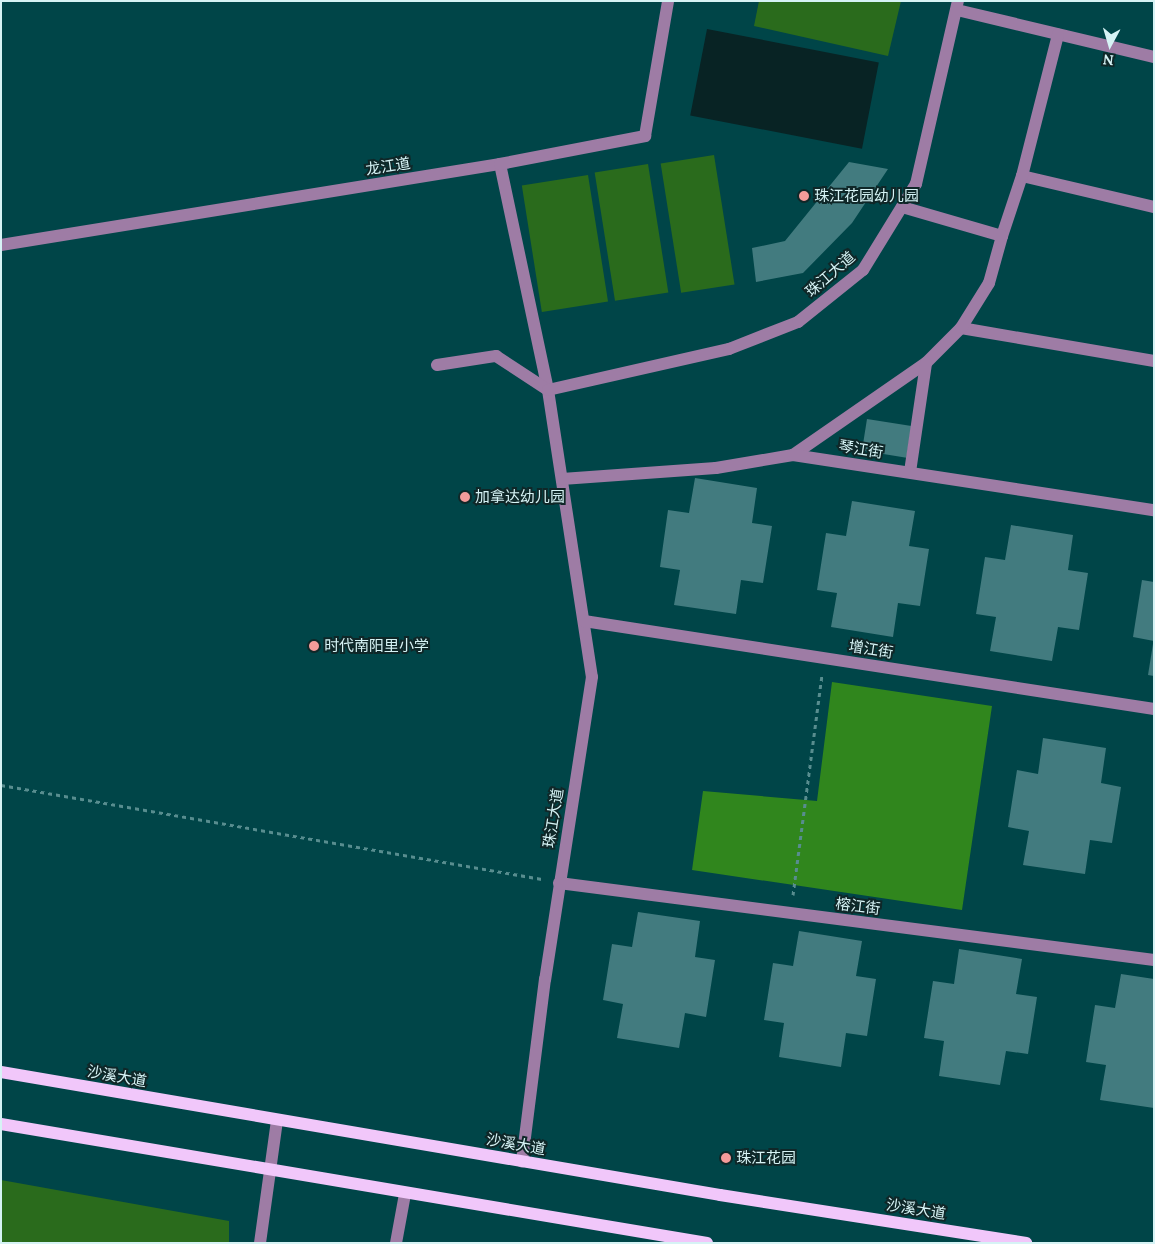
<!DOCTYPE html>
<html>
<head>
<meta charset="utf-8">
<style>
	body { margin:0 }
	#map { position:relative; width:1155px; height:1244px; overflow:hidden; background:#004548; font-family:Lora,"Noto Sans SC",serif }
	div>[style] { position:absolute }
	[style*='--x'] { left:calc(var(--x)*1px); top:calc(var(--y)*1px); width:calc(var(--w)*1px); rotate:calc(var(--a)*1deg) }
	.green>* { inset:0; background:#2a6b1c; transform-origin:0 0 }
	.forest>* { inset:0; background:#30861d }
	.water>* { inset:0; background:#082324; transform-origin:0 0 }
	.building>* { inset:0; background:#427b7f; transform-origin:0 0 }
	.path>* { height:3px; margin-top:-1.5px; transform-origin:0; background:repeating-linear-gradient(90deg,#588d8f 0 4px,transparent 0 8px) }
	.minor>* { height:12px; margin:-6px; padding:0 6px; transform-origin:6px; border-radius:6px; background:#9e7ca5 }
	.major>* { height:12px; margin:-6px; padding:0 6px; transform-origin:6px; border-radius:6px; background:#f1c7fa }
	.dots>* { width:14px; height:14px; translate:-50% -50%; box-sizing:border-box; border:2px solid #0f2728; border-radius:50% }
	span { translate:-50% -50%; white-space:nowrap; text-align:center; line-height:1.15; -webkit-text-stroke:4px #0f2728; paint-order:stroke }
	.street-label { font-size:15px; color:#d6f3f5 }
	.poi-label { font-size:15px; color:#d6f3f5 }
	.left { translate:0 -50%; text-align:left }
	.frame { position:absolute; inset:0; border:2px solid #d6f3f5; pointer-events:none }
	.north { position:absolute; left:1085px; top:20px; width:50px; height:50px; -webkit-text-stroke:4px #0f2728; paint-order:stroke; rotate:186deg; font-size:14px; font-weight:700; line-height:20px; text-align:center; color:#d6f3f5 }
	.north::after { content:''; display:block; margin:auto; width:18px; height:22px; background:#d6f3f5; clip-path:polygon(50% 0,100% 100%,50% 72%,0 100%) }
</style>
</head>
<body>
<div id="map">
	<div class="green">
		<i style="clip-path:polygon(759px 1px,901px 1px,888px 56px,754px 26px)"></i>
		<i style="left:714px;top:155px;width:131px;height:54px;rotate:81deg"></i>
		<i style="left:648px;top:164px;width:130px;height:54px;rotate:81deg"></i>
		<i style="left:588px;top:175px;width:128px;height:67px;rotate:81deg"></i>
		<i style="clip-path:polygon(1px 1180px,229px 1221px,229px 1243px,1px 1243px)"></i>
	</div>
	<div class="forest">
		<i style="clip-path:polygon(832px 682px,992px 706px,962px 910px,692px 870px,703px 791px,817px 801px)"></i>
	</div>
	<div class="water">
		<i style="left:707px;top:29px;width:175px;height:88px;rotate:11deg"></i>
	</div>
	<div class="building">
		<i style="clip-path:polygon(849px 162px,888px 169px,852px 223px,803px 273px,756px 282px,752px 248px,785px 241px)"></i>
		<i style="left:867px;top:419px;width:45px;height:32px;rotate:9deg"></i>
		<i style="clip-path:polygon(695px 478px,757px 488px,752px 523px,772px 526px,763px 583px,741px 580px,736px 614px,674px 605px,680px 570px,660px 567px,668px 510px,689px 513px)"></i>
		<i style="clip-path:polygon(852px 501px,915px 511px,909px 546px,929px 549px,920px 606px,898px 603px,893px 637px,831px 627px,837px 593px,817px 590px,826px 533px,846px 536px)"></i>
		<i style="clip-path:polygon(1011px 525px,1073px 535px,1068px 570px,1088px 573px,1079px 630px,1058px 627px,1052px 661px,990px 651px,996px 617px,976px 614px,985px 557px,1005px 560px)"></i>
		<i style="clip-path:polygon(1142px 580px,1154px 582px,1154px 641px,1133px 637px)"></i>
		<i style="clip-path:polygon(1153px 644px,1154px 644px,1154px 676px,1148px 675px)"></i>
		<i style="clip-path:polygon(1043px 738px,1106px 748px,1101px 783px,1121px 787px,1112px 843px,1090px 840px,1085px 874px,1023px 865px,1029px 831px,1008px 827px,1017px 770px,1038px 774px)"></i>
		<i style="clip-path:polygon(638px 912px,700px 921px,695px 957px,715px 960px,706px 1017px,685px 1013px,679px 1048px,617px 1038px,623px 1004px,603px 1000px,612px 944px,632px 947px)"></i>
		<i style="clip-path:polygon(799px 931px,862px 941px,856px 976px,876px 979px,867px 1036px,846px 1033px,841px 1067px,779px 1057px,784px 1023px,764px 1020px,773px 963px,793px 966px)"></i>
		<i style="clip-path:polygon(959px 949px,1022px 959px,1016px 994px,1037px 997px,1028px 1054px,1006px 1051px,1000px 1085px,939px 1076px,944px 1041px,924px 1038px,933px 981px,954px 984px)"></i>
		<i style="clip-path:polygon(1121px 974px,1154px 979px,1154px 1108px,1100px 1100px,1106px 1065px,1086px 1062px,1095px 1005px,1115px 1008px)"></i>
	</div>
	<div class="path">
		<i style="--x:1;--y:785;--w:549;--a:9.86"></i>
		<i style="--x:793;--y:895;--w:221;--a:-82.5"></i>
	</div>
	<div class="minor">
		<i style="--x:957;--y:10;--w:203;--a:13.4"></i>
		<i style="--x:500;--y:164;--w:231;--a:78"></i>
		<i style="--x:548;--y:390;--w:290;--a:81.3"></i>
		<i style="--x:592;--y:677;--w:306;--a:98.8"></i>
		<i style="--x:545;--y:979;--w:184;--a:97.2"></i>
		<i style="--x:1022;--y:176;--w:136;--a:13.2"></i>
		<i style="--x:1002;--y:236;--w:63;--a:-71.6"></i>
		<i style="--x:1022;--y:176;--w:146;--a:-75.7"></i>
		<i style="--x:1;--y:245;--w:506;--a:-9.22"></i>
		<i style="--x:500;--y:164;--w:148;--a:-10.9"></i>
		<i style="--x:645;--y:136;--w:137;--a:-80.3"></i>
		<i style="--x:961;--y:328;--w:196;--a:9.7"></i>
		<i style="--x:437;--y:365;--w:60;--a:-8.7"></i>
		<i style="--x:496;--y:356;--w:62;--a:33.2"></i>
		<i style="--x:548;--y:390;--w:186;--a:-12.8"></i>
		<i style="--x:729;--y:349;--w:74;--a:-21.4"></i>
		<i style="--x:798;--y:322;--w:83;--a:-38.7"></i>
		<i style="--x:863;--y:270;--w:101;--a:-58.4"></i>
		<i style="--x:916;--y:184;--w:188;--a:-77.1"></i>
		<i style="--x:793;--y:455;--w:162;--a:-34.7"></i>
		<i style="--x:926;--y:363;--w:49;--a:-45"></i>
		<i style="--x:961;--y:328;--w:53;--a:-58.1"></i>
		<i style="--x:989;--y:283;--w:49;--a:-74.5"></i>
		<i style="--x:1002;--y:236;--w:104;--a:-163.8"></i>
		<i style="--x:910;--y:472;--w:110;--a:-81.6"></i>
		<i style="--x:562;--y:479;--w:154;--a:-4.1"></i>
		<i style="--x:716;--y:468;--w:78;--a:-9.6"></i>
		<i style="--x:793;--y:455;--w:365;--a:8.7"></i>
		<i style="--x:584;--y:621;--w:577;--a:8.78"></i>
		<i style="--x:559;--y:883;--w:600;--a:7.37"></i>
		<i style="--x:260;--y:1243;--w:124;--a:-82.1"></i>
		<i style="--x:396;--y:1243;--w:50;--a:-79.6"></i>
	</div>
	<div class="major">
		<i style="--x:1;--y:1072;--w:729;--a:9.71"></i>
		<i style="--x:720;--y:1195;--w:310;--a:8.9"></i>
		<i style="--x:1;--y:1124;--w:716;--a:9.57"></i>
	</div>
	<div class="dots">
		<i style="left:804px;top:196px;background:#f59b9a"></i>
		<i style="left:465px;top:497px;background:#f59b9a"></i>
		<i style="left:314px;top:646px;background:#f59b9a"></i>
		<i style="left:726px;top:1158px;background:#f59b9a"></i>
	</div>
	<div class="street-label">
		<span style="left:388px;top:166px;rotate:-9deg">龙江道</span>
		<span style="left:830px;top:274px;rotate:-41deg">珠江大道</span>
		<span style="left:861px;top:449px;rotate:9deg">琴江街</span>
		<span style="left:871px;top:649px;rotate:9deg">增江街</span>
		<span style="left:553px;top:818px;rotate:-81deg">珠江大道</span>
		<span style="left:858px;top:906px;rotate:7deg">榕江街</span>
		<span style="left:117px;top:1076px;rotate:10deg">沙溪大道</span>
		<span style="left:516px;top:1144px;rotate:10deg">沙溪大道</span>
		<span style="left:916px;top:1209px;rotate:9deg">沙溪大道</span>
	</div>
	<div class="poi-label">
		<span class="left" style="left:814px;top:196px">珠江花园幼儿园</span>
		<span class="left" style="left:475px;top:497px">加拿达幼儿园</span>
		<span class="left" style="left:324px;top:646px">时代南阳里小学</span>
		<span class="left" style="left:736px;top:1158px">珠江花园</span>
	</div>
	<div class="frame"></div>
	<div class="north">N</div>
</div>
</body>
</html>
